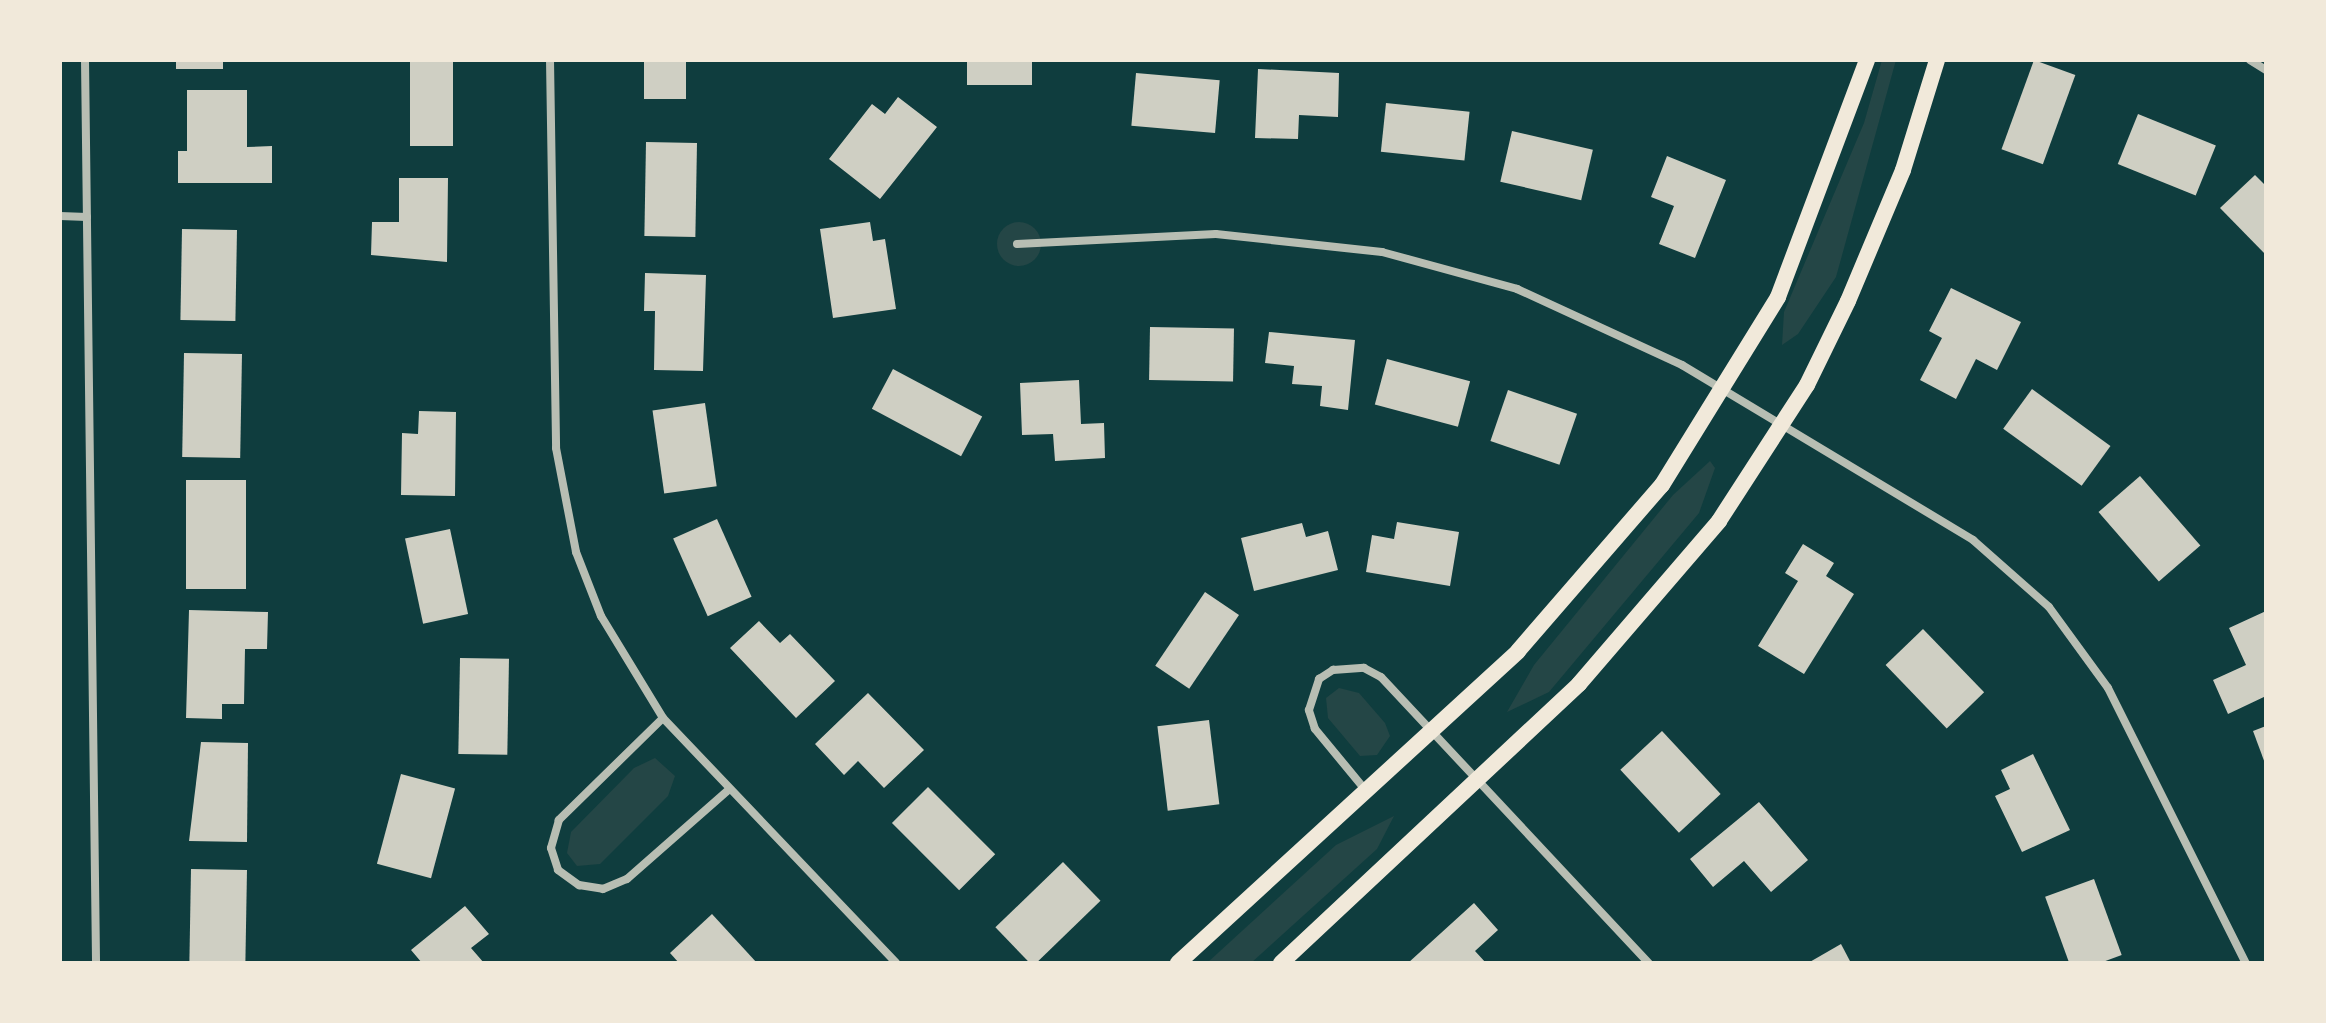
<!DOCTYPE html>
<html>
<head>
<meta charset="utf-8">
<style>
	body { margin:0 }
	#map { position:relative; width:2326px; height:1023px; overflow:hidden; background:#0f3d3e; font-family:"IBM Plex Sans",sans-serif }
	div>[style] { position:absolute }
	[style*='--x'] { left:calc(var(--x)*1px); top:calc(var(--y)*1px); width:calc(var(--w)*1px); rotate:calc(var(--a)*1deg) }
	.green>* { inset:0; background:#244646 }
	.round { border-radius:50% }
	.building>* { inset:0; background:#cfcfc3; transform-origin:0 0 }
	.minor>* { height:8px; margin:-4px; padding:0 4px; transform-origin:4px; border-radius:4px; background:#b8beb3 }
	.secondary>* { height:16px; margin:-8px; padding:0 8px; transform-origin:8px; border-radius:8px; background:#f1e9da }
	span { translate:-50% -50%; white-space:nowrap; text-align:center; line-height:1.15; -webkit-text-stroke:8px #f1e9da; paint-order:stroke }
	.frame { position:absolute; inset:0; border:62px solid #f1e9da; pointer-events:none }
</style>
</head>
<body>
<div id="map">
	<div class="green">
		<i style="clip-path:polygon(1882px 60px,1896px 60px,1836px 277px,1798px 334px,1782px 345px,1784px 312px,1864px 123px)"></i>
		<i class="round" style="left:997px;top:222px;width:44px;height:44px"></i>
		<i style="clip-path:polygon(1710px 461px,1715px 468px,1699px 513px,1549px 692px,1507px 712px,1534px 665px,1673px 495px)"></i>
		<i style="clip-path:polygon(1339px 688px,1359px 693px,1385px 723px,1390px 736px,1377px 755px,1360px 756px,1328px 718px,1326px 698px)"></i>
		<i style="clip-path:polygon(655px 758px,675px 776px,668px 796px,600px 864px,577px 866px,567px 853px,571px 832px,634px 768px)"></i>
		<i style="clip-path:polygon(1394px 816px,1377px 849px,1251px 963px,1207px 963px,1336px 845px)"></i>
	</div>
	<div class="building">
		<i style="left:176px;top:60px;width:47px;height:9px"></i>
		<i style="left:410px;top:60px;width:43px;height:86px"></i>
		<i style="left:644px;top:60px;width:42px;height:39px"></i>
		<i style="left:967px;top:60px;width:65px;height:25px"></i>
		<i style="left:2034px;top:60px;width:44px;height:95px;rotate:20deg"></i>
		<i style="clip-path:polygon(1258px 69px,1339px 73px,1338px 117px,1299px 115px,1298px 139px,1255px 138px)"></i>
		<i style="left:1136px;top:73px;width:84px;height:53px;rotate:5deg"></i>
		<i style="clip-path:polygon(187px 90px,247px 90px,247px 147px,272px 146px,272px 183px,178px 183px,178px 151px,187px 151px)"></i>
		<i style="clip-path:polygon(898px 97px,937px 127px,880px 199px,829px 159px,872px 104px,885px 114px)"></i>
		<i style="left:1386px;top:103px;width:84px;height:49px;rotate:6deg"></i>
		<i style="left:2138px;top:114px;width:84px;height:54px;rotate:22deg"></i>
		<i style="left:1512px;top:131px;width:83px;height:52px;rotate:13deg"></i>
		<i style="left:646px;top:142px;width:51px;height:94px;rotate:1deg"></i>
		<i style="clip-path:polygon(1667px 156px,1726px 180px,1695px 258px,1659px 244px,1674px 206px,1651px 197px)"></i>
		<i style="clip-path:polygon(2255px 175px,2266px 186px,2266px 255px,2220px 208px)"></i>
		<i style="clip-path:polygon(399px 178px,448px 178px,447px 262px,371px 255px,372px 222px,399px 222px)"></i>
		<i style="clip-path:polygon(870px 222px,873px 241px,885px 239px,896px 309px,833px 318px,820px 229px)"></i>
		<i style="left:182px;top:229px;width:55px;height:91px;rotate:1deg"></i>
		<i style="clip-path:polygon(645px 273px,706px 275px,703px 371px,654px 370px,655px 311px,644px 311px)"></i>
		<i style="clip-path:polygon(1951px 288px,2021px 322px,1997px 370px,1976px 359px,1956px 399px,1920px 380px,1942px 338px,1929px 331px)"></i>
		<i style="left:1150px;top:327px;width:84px;height:53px;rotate:1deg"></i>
		<i style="clip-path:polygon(1269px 332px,1355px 340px,1348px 410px,1320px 406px,1322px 386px,1292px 384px,1294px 366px,1265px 363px)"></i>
		<i style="left:184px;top:353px;width:58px;height:104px;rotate:1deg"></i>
		<i style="left:1387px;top:359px;width:86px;height:47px;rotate:15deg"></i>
		<i style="left:893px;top:369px;width:101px;height:45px;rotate:28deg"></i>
		<i style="clip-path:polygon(1079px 380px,1081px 424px,1104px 423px,1105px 458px,1055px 461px,1053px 434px,1022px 435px,1020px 383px)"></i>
		<i style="left:2032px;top:389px;width:97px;height:49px;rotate:36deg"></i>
		<i style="left:1508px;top:390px;width:73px;height:54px;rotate:19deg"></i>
		<i style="left:705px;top:403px;width:84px;height:53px;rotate:82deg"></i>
		<i style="clip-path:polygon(419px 411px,456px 412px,455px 496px,401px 495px,402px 433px,418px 434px)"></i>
		<i style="left:2140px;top:476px;width:92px;height:55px;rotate:49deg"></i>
		<i style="left:186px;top:480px;width:60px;height:109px"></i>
		<i style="left:717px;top:519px;width:85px;height:48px;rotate:66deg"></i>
		<i style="clip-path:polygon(1397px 522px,1459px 532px,1450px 586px,1366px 572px,1372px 535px,1394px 539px)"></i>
		<i style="clip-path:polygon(1302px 523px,1306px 537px,1328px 531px,1338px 570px,1254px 591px,1241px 538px)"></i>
		<i style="left:450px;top:529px;width:87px;height:46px;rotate:78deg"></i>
		<i style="clip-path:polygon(1803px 544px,1834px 563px,1826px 576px,1854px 594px,1804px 674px,1758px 646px,1798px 581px,1785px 573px)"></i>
		<i style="left:1205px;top:592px;width:41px;height:89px;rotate:34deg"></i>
		<i style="clip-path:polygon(189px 610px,268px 612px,267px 649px,245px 649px,244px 704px,222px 704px,222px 719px,186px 718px)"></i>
		<i style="clip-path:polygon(2266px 611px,2266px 696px,2228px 714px,2213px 680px,2246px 665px,2229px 628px)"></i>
		<i style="clip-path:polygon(759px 621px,780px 643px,790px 634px,835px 681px,796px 718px,730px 648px)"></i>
		<i style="left:1923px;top:629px;width:88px;height:52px;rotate:46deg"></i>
		<i style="left:460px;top:658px;width:49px;height:96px;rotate:1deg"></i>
		<i style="clip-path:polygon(868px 693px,924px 750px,884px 788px,858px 761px,844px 775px,815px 744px)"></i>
		<i style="left:1209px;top:720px;width:85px;height:52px;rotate:83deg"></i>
		<i style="clip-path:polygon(2266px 726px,2266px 766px,2253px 731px)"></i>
		<i style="left:1662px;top:731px;width:86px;height:57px;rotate:47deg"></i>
		<i style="clip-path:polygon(201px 742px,248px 743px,247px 842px,189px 841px)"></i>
		<i style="clip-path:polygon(2033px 754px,2070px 830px,2022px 852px,1995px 796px,2010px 789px,2001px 770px)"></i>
		<i style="left:401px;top:774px;width:56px;height:93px;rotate:15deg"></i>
		<i style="left:928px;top:787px;width:95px;height:51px;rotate:45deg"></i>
		<i style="clip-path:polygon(1759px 802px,1808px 860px,1771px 892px,1744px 861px,1713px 887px,1690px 859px)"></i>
		<i style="left:1063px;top:862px;width:54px;height:94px;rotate:46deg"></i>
		<i style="left:191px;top:869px;width:56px;height:94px;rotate:1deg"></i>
		<i style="left:2094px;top:879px;width:81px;height:52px;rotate:70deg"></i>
		<i style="clip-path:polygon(1474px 903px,1498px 930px,1475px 951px,1486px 963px,1408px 963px)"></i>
		<i style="clip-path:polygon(465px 906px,489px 934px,471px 948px,484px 963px,422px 963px,411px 950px)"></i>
		<i style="clip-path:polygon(712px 914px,757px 963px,679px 963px,670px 953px)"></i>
		<i style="clip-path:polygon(1841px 944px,1851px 963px,1808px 963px)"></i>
	</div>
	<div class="minor">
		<i style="--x:85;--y:60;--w:903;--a:89.3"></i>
		<i style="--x:550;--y:60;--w:388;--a:89.1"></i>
		<i style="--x:556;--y:448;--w:106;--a:79.1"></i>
		<i style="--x:576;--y:552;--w:69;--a:68.7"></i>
		<i style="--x:601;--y:616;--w:119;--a:58.7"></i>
		<i style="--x:663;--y:718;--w:338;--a:46.4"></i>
		<i style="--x:2250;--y:60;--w:19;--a:32"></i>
		<i style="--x:60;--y:216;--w:27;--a:2"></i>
		<i style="--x:1017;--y:244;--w:199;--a:-2.9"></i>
		<i style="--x:1216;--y:234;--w:167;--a:6.2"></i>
		<i style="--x:1382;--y:252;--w:140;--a:15.3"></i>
		<i style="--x:1517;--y:289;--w:182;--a:24.7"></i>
		<i style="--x:1682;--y:365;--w:340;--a:31"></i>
		<i style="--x:1973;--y:540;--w:101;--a:41.4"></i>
		<i style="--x:2049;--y:607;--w:100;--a:53.9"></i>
		<i style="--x:2108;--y:688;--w:308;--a:63.4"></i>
		<i style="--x:663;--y:718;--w:146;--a:135.6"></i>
		<i style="--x:559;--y:820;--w:29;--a:106"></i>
		<i style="--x:551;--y:848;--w:23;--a:72"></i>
		<i style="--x:558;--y:870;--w:26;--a:36"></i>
		<i style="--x:579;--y:885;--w:24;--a:9"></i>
		<i style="--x:603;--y:889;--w:26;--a:-23"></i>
		<i style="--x:627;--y:879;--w:133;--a:-41.3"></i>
		<i style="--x:1367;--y:792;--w:82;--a:-129.5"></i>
		<i style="--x:1315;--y:729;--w:20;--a:-108"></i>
		<i style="--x:1309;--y:710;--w:33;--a:-72"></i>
		<i style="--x:1319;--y:679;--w:17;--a:-33"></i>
		<i style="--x:1333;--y:670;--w:31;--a:-4"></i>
		<i style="--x:1364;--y:668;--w:19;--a:28"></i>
		<i style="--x:1381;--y:677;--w:392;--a:46.9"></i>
	</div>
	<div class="secondary">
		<i style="--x:1178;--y:963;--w:461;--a:-42.5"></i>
		<i style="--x:1518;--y:651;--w:220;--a:-49.1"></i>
		<i style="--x:1662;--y:485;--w:221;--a:-58.3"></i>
		<i style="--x:1778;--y:297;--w:253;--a:-69.4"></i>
		<i style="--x:1281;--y:963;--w:408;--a:-43.1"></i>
		<i style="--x:1579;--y:684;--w:215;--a:-49.3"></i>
		<i style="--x:1719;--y:521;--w:162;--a:-57.1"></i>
		<i style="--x:1807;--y:385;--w:93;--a:-64"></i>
		<i style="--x:1848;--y:301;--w:142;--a:-67.2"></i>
		<i style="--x:1903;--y:170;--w:115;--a:-72.8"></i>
	</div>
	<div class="frame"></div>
</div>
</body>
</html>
